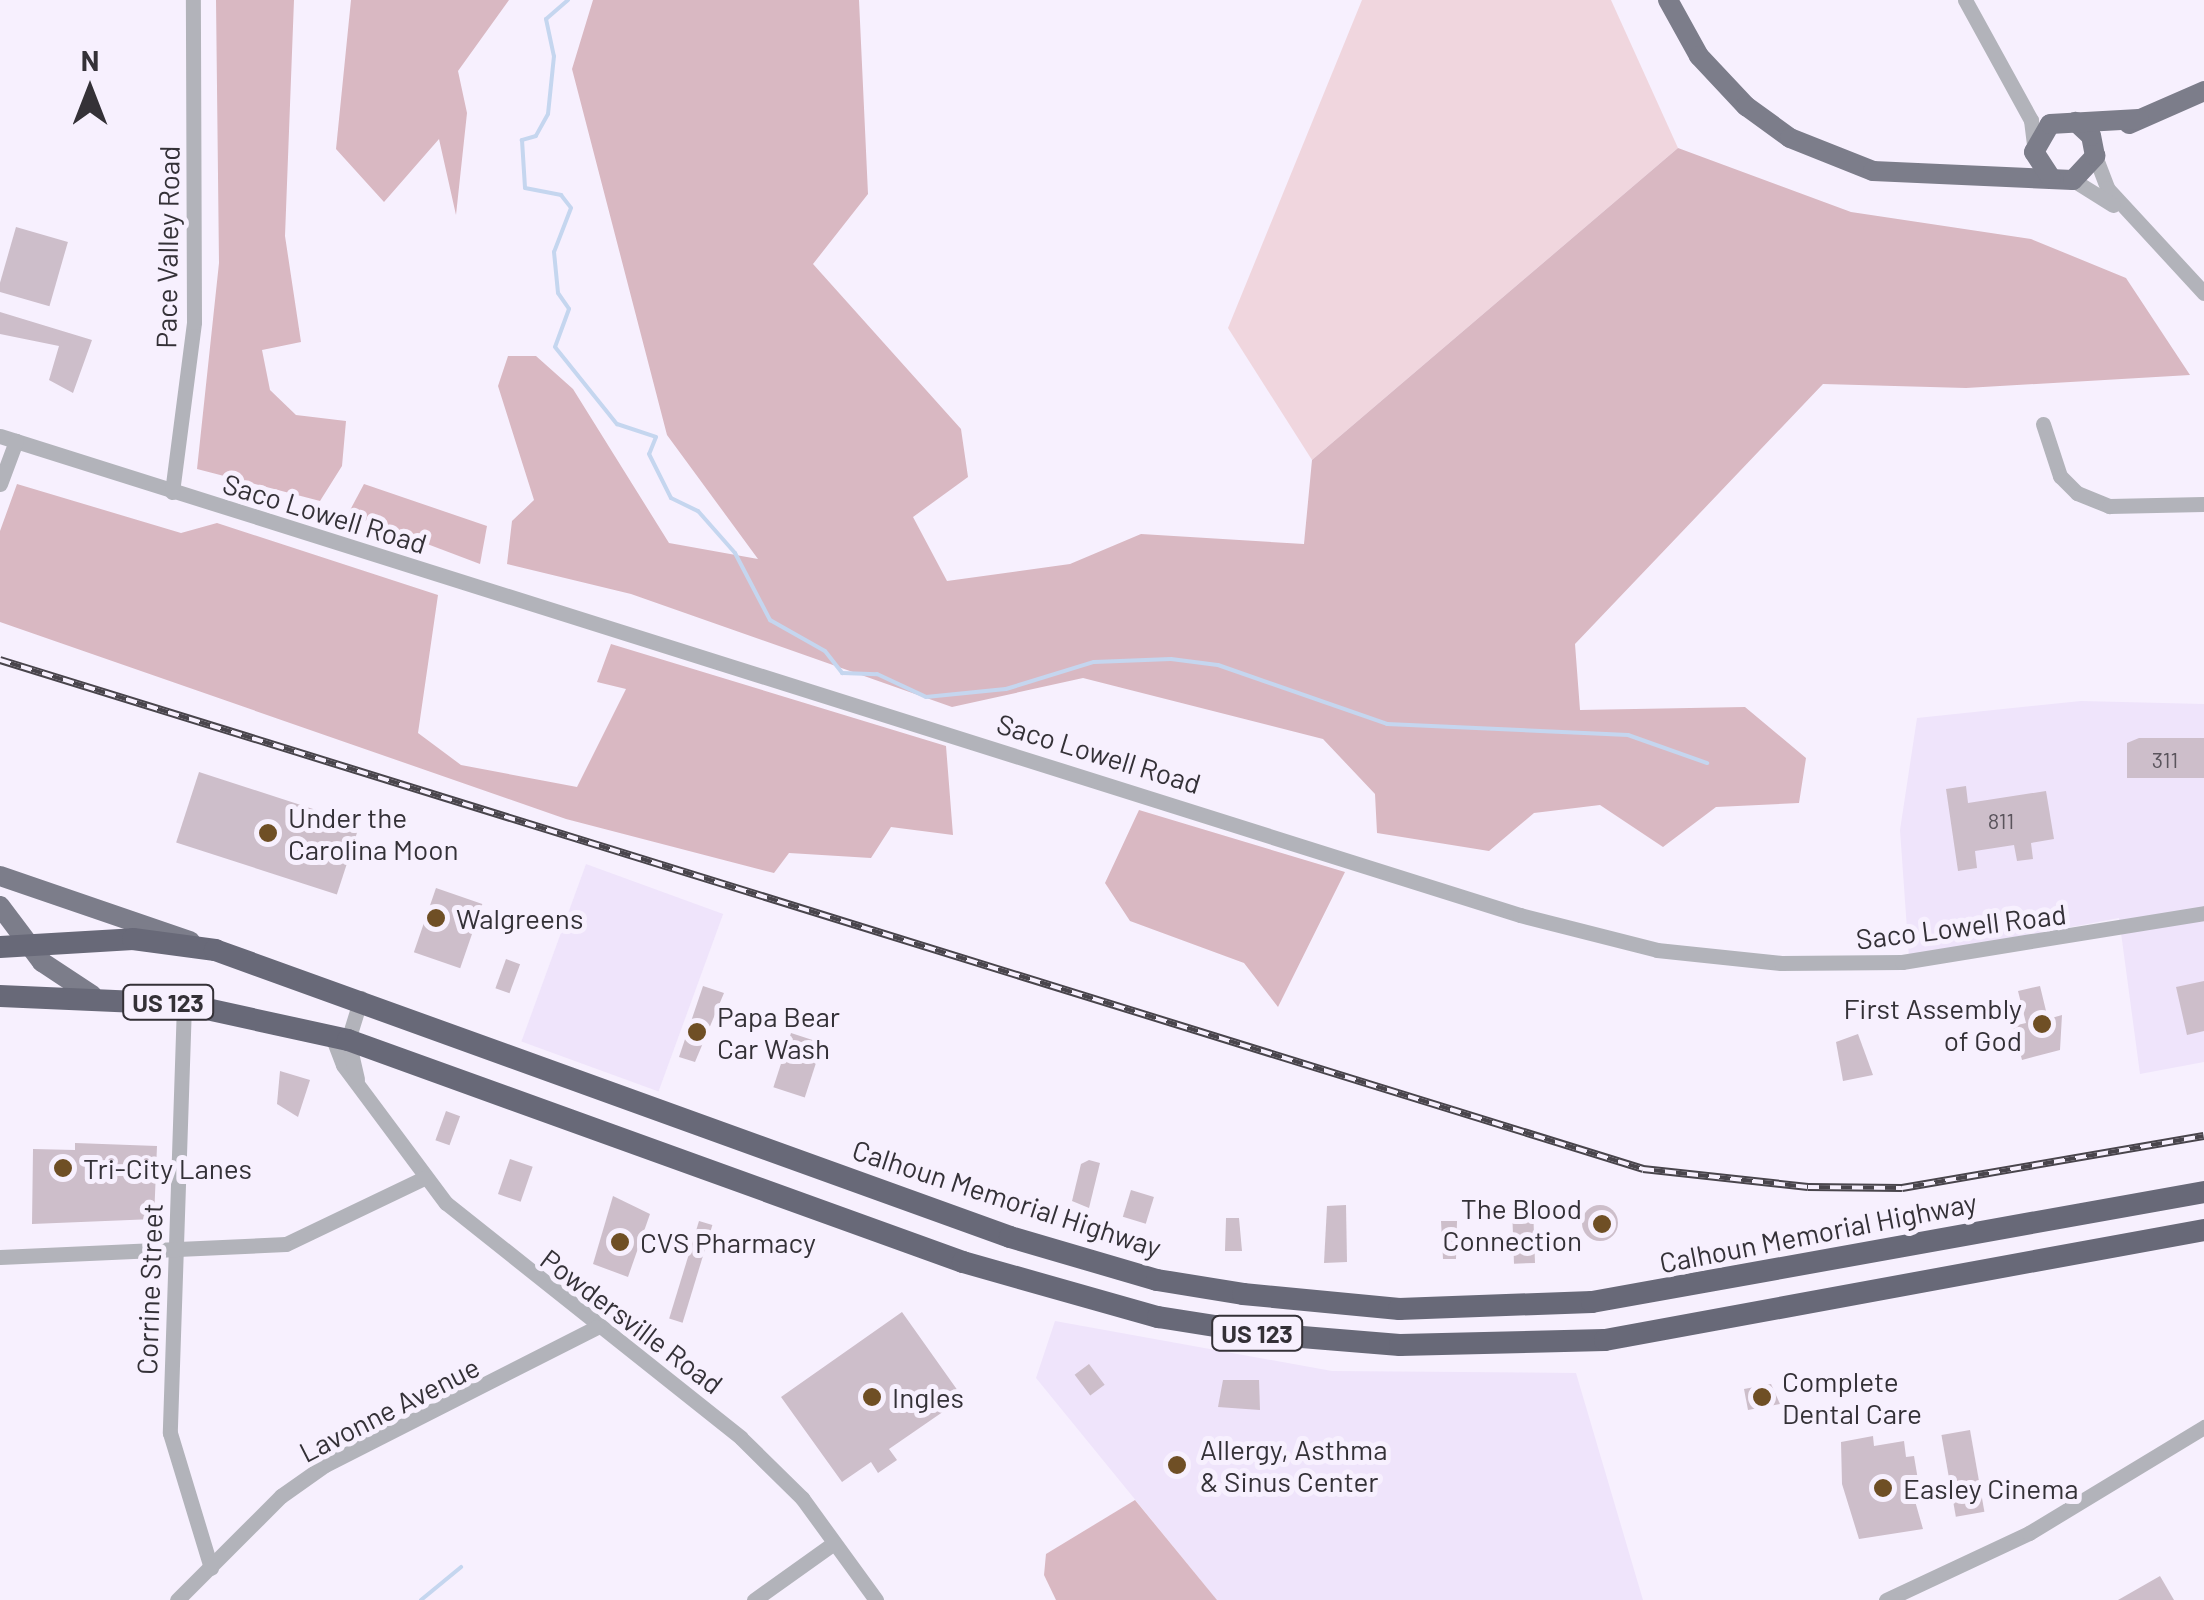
<!DOCTYPE html>
<html>
<head>
<meta charset="utf-8">
<style>
	body { margin:0 }
	#map { position:relative; width:2204px; height:1600px; overflow:hidden; background:#f7f0fe; font-family:Barlow,sans-serif }
	div>[style] { position:absolute }
	[style*='--x'] { left:calc(var(--x)*1px); top:calc(var(--y)*1px); width:calc(var(--w)*1px); rotate:calc(var(--a)*1deg) }
	.built>* { inset:0; background:#efe4fb; transform-origin:0 0 }
	.green>* { inset:0; background:#f0d6de }
	.forest>* { inset:0; background:#d9b8c2 }
	.stream>* { height:4px; margin:-2px; padding:0 2px; transform-origin:2px; border-radius:2px; background:#c5d6ef }
	.building>* { inset:0; background:#cdbeca; transform-origin:0 0 }
	.round { border-radius:50% }
	.minor>* { height:15px; margin:-7.5px; padding:0 7.5px; transform-origin:7.5px; border-radius:7.5px; background:#b2b3ba }
	.major>* { height:20px; margin:-10px; padding:0 10px; transform-origin:10px; border-radius:10px; background:#7c7d8a }
	.highway>* { height:22px; margin:-11px; padding:0 11px; transform-origin:11px; border-radius:11px; background:#686978 }
	.rail>* { height:8px; margin-top:-4px; transform-origin:0; background:repeating-linear-gradient(90deg,#f7f0fe 0 11px,#49454c 0 22px); box-sizing:border-box; border-block:2px solid #49454c }
	.dots>* { width:28px; height:28px; translate:-50% -50%; box-sizing:border-box; border:5px solid #f7f0fe; border-radius:50% }
	span { translate:-50% -50%; white-space:nowrap; text-align:center; line-height:1.15; -webkit-text-stroke:10px #f7f0fe; paint-order:stroke }
	.number-label { font-size:22px; color:#5a545c }
	.number-label span { -webkit-text-stroke-width:0 }
	.shield-label span { padding:2px 8px; background:#f7f0fe; border:2px solid; border-radius:8px; -webkit-text-stroke-width:0 }
	.shield-label { font-size:25px; color:#343137; font-weight:700 }
	.street-label { font-size:28px; color:#343137 }
	.poi-label { font-size:28px; color:#343137 }
	.left { translate:0 -50%; text-align:left }
	.right { translate:-100% -50%; text-align:right }
	.north { position:absolute; left:40px; top:40px; width:100px; height:100px; -webkit-text-stroke:8px #f7f0fe; paint-order:stroke; rotate:0deg; font-size:28px; font-weight:700; line-height:40px; text-align:center; color:#343137 }
	.north::after { content:''; display:block; margin:auto; width:35px; height:45px; background:#343137; clip-path:polygon(50% 0,100% 100%,50% 72%,0 100%) }
</style>
</head>
<body>
<div id="map">
	<div class="built">
		<i style="clip-path:polygon(2081px 701px,2204px 704px,2204px 1062px,2140px 1074px,2119px 918px,1909px 958px,1900px 830px,1917px 718px)"></i>
		<i style="left:586px;top:864px;width:146px;height:189px;rotate:20deg"></i>
		<i style="clip-path:polygon(1055px 1321px,1332px 1371px,1576px 1373px,1643px 1600px,1217px 1600px,1036px 1378px)"></i>
	</div>
	<div class="green">
		<i style="clip-path:polygon(1362px 0,1611px 0,1678px 148px,1312px 460px,1228px 328px)"></i>
	</div>
	<div class="forest">
		<i style="clip-path:polygon(216px 0,294px 0,285px 236px,301px 342px,262px 350px,270px 390px,296px 415px,346px 421px,342px 466px,320px 501px,197px 469px,219px 263px)"></i>
		<i style="clip-path:polygon(351px 0,509px 0,458px 71px,467px 113px,456px 215px,439px 139px,384px 202px,336px 149px)"></i>
		<i style="clip-path:polygon(593px 0,859px 0,868px 194px,813px 264px,961px 429px,968px 477px,913px 517px,947px 581px,1070px 564px,1141px 534px,1304px 544px,1312px 460px,1678px 148px,1851px 212px,2031px 239px,2126px 278px,2190px 375px,1966px 388px,1823px 384px,1575px 644px,1580px 710px,1745px 707px,1806px 758px,1799px 803px,1716px 807px,1663px 847px,1600px 805px,1534px 813px,1489px 851px,1377px 833px,1375px 794px,1323px 739px,1083px 678px,952px 707px,631px 594px,507px 564px,512px 521px,534px 500px,498px 386px,508px 356px,536px 356px,573px 389px,669px 543px,758px 559px,667px 435px,572px 69px)"></i>
		<i style="clip-path:polygon(17px 484px,181px 533px,217px 523px,438px 595px,418px 733px,461px 765px,577px 787px,626px 689px,597px 682px,611px 644px,946px 746px,953px 835px,891px 827px,871px 858px,789px 853px,774px 873px,566px 819px,0 622px,0 531px)"></i>
		<i style="clip-path:polygon(364px 484px,487px 526px,480px 564px,348px 514px)"></i>
		<i style="clip-path:polygon(1139px 810px,1345px 872px,1278px 1007px,1244px 963px,1130px 921px,1105px 883px)"></i>
		<i style="clip-path:polygon(1135px 1500px,1217px 1600px,1056px 1600px,1044px 1575px,1046px 1554px)"></i>
	</div>
	<div class="stream">
		<i style="--x:568;--y:0;--w:29;--a:139"></i>
		<i style="--x:546;--y:19;--w:38;--a:78"></i>
		<i style="--x:554;--y:56;--w:58;--a:95.9"></i>
		<i style="--x:548;--y:114;--w:25;--a:119"></i>
		<i style="--x:536;--y:136;--w:15;--a:164"></i>
		<i style="--x:522;--y:140;--w:48;--a:86.4"></i>
		<i style="--x:525;--y:188;--w:37;--a:11"></i>
		<i style="--x:561;--y:195;--w:16;--a:52"></i>
		<i style="--x:571;--y:208;--w:47;--a:111.1"></i>
		<i style="--x:554;--y:252;--w:41;--a:84.4"></i>
		<i style="--x:558;--y:293;--w:19;--a:55"></i>
		<i style="--x:569;--y:309;--w:40;--a:110.2"></i>
		<i style="--x:555;--y:347;--w:99;--a:51.2"></i>
		<i style="--x:617;--y:424;--w:41;--a:18.4"></i>
		<i style="--x:656;--y:437;--w:18;--a:112"></i>
		<i style="--x:649;--y:454;--w:49;--a:63.4"></i>
		<i style="--x:671;--y:498;--w:30;--a:26"></i>
		<i style="--x:698;--y:511;--w:56;--a:48.6"></i>
		<i style="--x:735;--y:553;--w:76;--a:62.4"></i>
		<i style="--x:770;--y:620;--w:63;--a:29.4"></i>
		<i style="--x:825;--y:651;--w:28;--a:52"></i>
		<i style="--x:842;--y:673;--w:35;--a:2"></i>
		<i style="--x:877;--y:674;--w:54;--a:25.1"></i>
		<i style="--x:926;--y:697;--w:80;--a:-5.7"></i>
		<i style="--x:1006;--y:689;--w:92;--a:-17.1"></i>
		<i style="--x:1094;--y:662;--w:77;--a:-2.2"></i>
		<i style="--x:1171;--y:659;--w:47;--a:7.3"></i>
		<i style="--x:1218;--y:665;--w:179;--a:19.2"></i>
		<i style="--x:1387;--y:724;--w:241;--a:2.6"></i>
		<i style="--x:1628;--y:735;--w:84;--a:19.5"></i>
		<i style="--x:421;--y:1600;--w:52;--a:-39.5"></i>
	</div>
	<div class="building">
		<i style="left:16px;top:227px;width:54px;height:67px;rotate:16deg"></i>
		<i style="clip-path:polygon(0 312px,92px 340px,73px 393px,49px 380px,59px 346px,0 334px)"></i>
		<i style="clip-path:polygon(2139px 738px,2204px 738px,2204px 778px,2127px 778px,2127px 743px)"></i>
		<i style="left:199px;top:772px;width:169px;height:74px;rotate:18deg"></i>
		<i style="clip-path:polygon(1966px 786px,1968px 803px,2046px 791px,2054px 839px,2031px 843px,2033px 859px,2017px 861px,2014px 845px,1975px 851px,1977px 868px,1958px 871px,1946px 789px)"></i>
		<i style="left:436px;top:888px;width:49px;height:68px;rotate:19deg"></i>
		<i style="left:506px;top:959px;width:15px;height:31px;rotate:20deg"></i>
		<i style="clip-path:polygon(2204px 981px,2204px 1031px,2187px 1035px,2176px 987px)"></i>
		<i style="clip-path:polygon(703px 986px,724px 993px,695px 1062px,679px 1057px)"></i>
		<i style="clip-path:polygon(2040px 986px,2048px 1019px,2062px 1015px,2060px 1050px,2022px 1060px,2013px 1026px,2026px 1023px,2018px 991px)"></i>
		<i style="left:791px;top:1033px;width:33px;height:57px;rotate:18deg"></i>
		<i style="clip-path:polygon(1858px 1034px,1873px 1075px,1843px 1081px,1836px 1042px)"></i>
		<i style="clip-path:polygon(280px 1071px,310px 1080px,298px 1117px,277px 1104px)"></i>
		<i style="left:446px;top:1111px;width:15px;height:31px;rotate:20deg"></i>
		<i style="clip-path:polygon(75px 1143px,157px 1146px,154px 1219px,32px 1224px,33px 1149px,75px 1150px)"></i>
		<i style="left:510px;top:1159px;width:24px;height:37px;rotate:19deg"></i>
		<i style="clip-path:polygon(1089px 1160px,1100px 1163px,1089px 1208px,1072px 1201px,1081px 1164px)"></i>
		<i style="left:1131px;top:1190px;width:24px;height:28px;rotate:17deg"></i>
		<i style="clip-path:polygon(613px 1196px,650px 1214px,628px 1277px,593px 1264px)"></i>
		<i style="clip-path:polygon(1346px 1205px,1347px 1262px,1324px 1263px,1327px 1206px)"></i>
		<i class="round" style="left:1582px;top:1205px;width:36px;height:36px"></i>
		<i style="left:1533px;top:1206px;width:57px;height:21px;rotate:88deg"></i>
		<i style="clip-path:polygon(1226px 1218px,1239px 1218px,1242px 1251px,1225px 1251px)"></i>
		<i style="left:699px;top:1221px;width:14px;height:102px;rotate:17deg"></i>
		<i style="clip-path:polygon(1441px 1221px,1457px 1221px,1456px 1259px,1443px 1259px)"></i>
		<i style="clip-path:polygon(902px 1312px,963px 1398px,889px 1449px,897px 1460px,878px 1473px,871px 1462px,842px 1482px,781px 1397px)"></i>
		<i style="left:1089px;top:1364px;width:26px;height:18px;rotate:53deg"></i>
		<i style="clip-path:polygon(1223px 1380px,1259px 1380px,1260px 1410px,1218px 1407px)"></i>
		<i style="clip-path:polygon(1771px 1384px,1780px 1404px,1748px 1410px,1744px 1389px)"></i>
		<i style="left:1970px;top:1430px;width:83px;height:29px;rotate:80deg"></i>
		<i style="clip-path:polygon(1873px 1436px,1874px 1446px,1904px 1441px,1906px 1457px,1914px 1456px,1920px 1492px,1913px 1494px,1923px 1529px,1859px 1539px,1842px 1484px,1841px 1442px)"></i>
		<i style="clip-path:polygon(2160px 1576px,2174px 1600px,2118px 1600px)"></i>
	</div>
	<div class="minor">
		<i style="--x:1965;--y:0;--w:137;--a:61.2"></i>
		<i style="--x:2031;--y:120;--w:25;--a:83"></i>
		<i style="--x:2095;--y:156;--w:34;--a:69"></i>
		<i style="--x:2107;--y:188;--w:143;--a:47.3"></i>
		<i style="--x:2073;--y:180;--w:47;--a:32"></i>
		<i style="--x:2043;--y:424;--w:55;--a:71.9"></i>
		<i style="--x:2060;--y:476;--w:24;--a:45"></i>
		<i style="--x:2077;--y:493;--w:35;--a:22"></i>
		<i style="--x:2109;--y:506;--w:95;--a:-1.2"></i>
		<i style="--x:0;--y:436;--w:1594;--a:17.49"></i>
		<i style="--x:1520;--y:915;--w:141;--a:14.3"></i>
		<i style="--x:1657;--y:950;--w:125;--a:6"></i>
		<i style="--x:1781;--y:963;--w:121;--a:-0.5"></i>
		<i style="--x:1902;--y:962;--w:306;--a:-9.2"></i>
		<i style="--x:0;--y:484;--w:46;--a:-69.6"></i>
		<i style="--x:172;--y:492;--w:171;--a:-82.6"></i>
		<i style="--x:194;--y:322;--w:322;--a:-90.2"></i>
		<i style="--x:184;--y:1004;--w:429;--a:91.9"></i>
		<i style="--x:170;--y:1433;--w:141;--a:73.1"></i>
		<i style="--x:332;--y:1036;--w:31;--a:69"></i>
		<i style="--x:343;--y:1065;--w:172;--a:53.3"></i>
		<i style="--x:446;--y:1203;--w:377;--a:38.5"></i>
		<i style="--x:741;--y:1438;--w:86;--a:44.5"></i>
		<i style="--x:802;--y:1498;--w:126;--a:54"></i>
		<i style="--x:357;--y:1079;--w:40;--a:-103"></i>
		<i style="--x:348;--y:1040;--w:44;--a:-72.8"></i>
		<i style="--x:0;--y:1257;--w:286;--a:-2.6"></i>
		<i style="--x:286;--y:1244;--w:153;--a:-25.6"></i>
		<i style="--x:177;--y:1600;--w:147;--a:-45"></i>
		<i style="--x:281;--y:1496;--w:54;--a:-35.2"></i>
		<i style="--x:325;--y:1465;--w:305;--a:-26.9"></i>
		<i style="--x:754;--y:1600;--w:98;--a:-35.5"></i>
		<i style="--x:1886;--y:1600;--w:158;--a:-25.1"></i>
		<i style="--x:2029;--y:1533;--w:205;--a:-31.2"></i>
	</div>
	<div class="major">
		<i style="--x:1668;--y:0;--w:64;--a:61"></i>
		<i style="--x:1699;--y:56;--w:69;--a:46.8"></i>
		<i style="--x:1746;--y:106;--w:54;--a:36"></i>
		<i style="--x:1790;--y:138;--w:89;--a:21.7"></i>
		<i style="--x:1873;--y:171;--w:200;--a:2.6"></i>
		<i style="--x:2073;--y:180;--w:33;--a:-47"></i>
		<i style="--x:2095;--y:156;--w:20;--a:-101"></i>
		<i style="--x:2091;--y:136;--w:21;--a:-137"></i>
		<i style="--x:2129;--y:124;--w:82;--a:-23.7"></i>
		<i style="--x:2051;--y:178;--w:31;--a:-123"></i>
		<i style="--x:2034;--y:152;--w:32;--a:-60"></i>
		<i style="--x:2050;--y:124;--w:89;--a:-3.2"></i>
		<i style="--x:0;--y:876;--w:201;--a:18.9"></i>
		<i style="--x:0;--y:906;--w:70;--a:53.1"></i>
		<i style="--x:42;--y:962;--w:60;--a:33.4"></i>
	</div>
	<div class="highway">
		<i style="--x:0;--y:947;--w:133;--a:-3.4"></i>
		<i style="--x:133;--y:939;--w:83;--a:7.6"></i>
		<i style="--x:215;--y:950;--w:845;--a:19.85"></i>
		<i style="--x:1010;--y:1237;--w:153;--a:16.3"></i>
		<i style="--x:1157;--y:1280;--w:87;--a:9.2"></i>
		<i style="--x:1243;--y:1294;--w:157;--a:5.5"></i>
		<i style="--x:1399;--y:1309;--w:193;--a:-2.1"></i>
		<i style="--x:1592;--y:1302;--w:622;--a:-10.19"></i>
		<i style="--x:0;--y:996;--w:184;--a:2.5"></i>
		<i style="--x:184;--y:1004;--w:168;--a:12.4"></i>
		<i style="--x:348;--y:1040;--w:654;--a:19.85"></i>
		<i style="--x:963;--y:1262;--w:203;--a:15.8"></i>
		<i style="--x:1158;--y:1317;--w:108;--a:9"></i>
		<i style="--x:1265;--y:1334;--w:135;--a:4.7"></i>
		<i style="--x:1400;--y:1345;--w:205;--a:-1.4"></i>
		<i style="--x:1605;--y:1340;--w:609;--a:-10.41"></i>
	</div>
	<div class="rail">
		<i style="--x:0;--y:660;--w:1720;--a:17.21"></i>
		<i style="--x:1643;--y:1169;--w:166;--a:6.2"></i>
		<i style="--x:1808;--y:1187;--w:94;--a:0.6"></i>
		<i style="--x:1902;--y:1188;--w:306;--a:-9.8"></i>
	</div>
	<div class="dots">
		<i style="left:268px;top:833px;background:#6f4f25"></i>
		<i style="left:436px;top:918px;background:#6f4f25"></i>
		<i style="left:2042px;top:1024px;background:#6f4f25"></i>
		<i style="left:697px;top:1032px;background:#6f4f25"></i>
		<i style="left:63px;top:1168px;background:#6f4f25"></i>
		<i style="left:1602px;top:1224px;background:#6f4f25"></i>
		<i style="left:620px;top:1242px;background:#6f4f25"></i>
		<i style="left:872px;top:1397px;background:#6f4f25"></i>
		<i style="left:1762px;top:1397px;background:#6f4f25"></i>
		<i style="left:1177px;top:1465px;background:#6f4f25"></i>
		<i style="left:1883px;top:1488px;background:#6f4f25"></i>
	</div>
	<div class="number-label">
		<span style="left:2165px;top:760px">311</span>
		<span style="left:2001px;top:821px">811</span>
	</div>
	<div class="shield-label">
		<span style="left:168px;top:1002px">US 123</span>
		<span style="left:1257px;top:1333px">US 123</span>
	</div>
	<div class="street-label">
		<span style="left:167px;top:247px;rotate:-89deg">Pace Valley Road</span>
		<span style="left:325px;top:513px;rotate:17deg">Saco Lowell Road</span>
		<span style="left:1099px;top:753px;rotate:17deg">Saco Lowell Road</span>
		<span style="left:1961px;top:926px;rotate:-7deg">Saco Lowell Road</span>
		<span style="left:1007px;top:1198px;rotate:18deg">Calhoun Memorial Highway</span>
		<span style="left:1818px;top:1232px;rotate:-11deg">Calhoun Memorial Highway</span>
		<span style="left:149px;top:1289px;rotate:-88deg">Corrine Street</span>
		<span style="left:632px;top:1321px;rotate:37deg">Powdersville Road</span>
		<span style="left:389px;top:1409px;rotate:-27deg">Lavonne Avenue</span>
	</div>
	<div class="poi-label">
		<span class="left" style="left:288px;top:833px">Under the<br>Carolina Moon</span>
		<span class="left" style="left:456px;top:918px">Walgreens</span>
		<span class="right" style="left:2022px;top:1024px">First Assembly<br>of God</span>
		<span class="left" style="left:717px;top:1032px">Papa Bear<br>Car Wash</span>
		<span class="left" style="left:83px;top:1168px">Tri-City Lanes</span>
		<span class="right" style="left:1582px;top:1224px">The Blood<br>Connection</span>
		<span class="left" style="left:640px;top:1242px">CVS Pharmacy</span>
		<span class="left" style="left:1782px;top:1397px">Complete<br>Dental Care</span>
		<span class="left" style="left:892px;top:1397px">Ingles</span>
		<span class="left" style="left:1200px;top:1465px">Allergy, Asthma<br>&amp; Sinus Center</span>
		<span class="left" style="left:1903px;top:1488px">Easley Cinema</span>
	</div>
	<div class="north">N</div>
</div>
</body>
</html>
